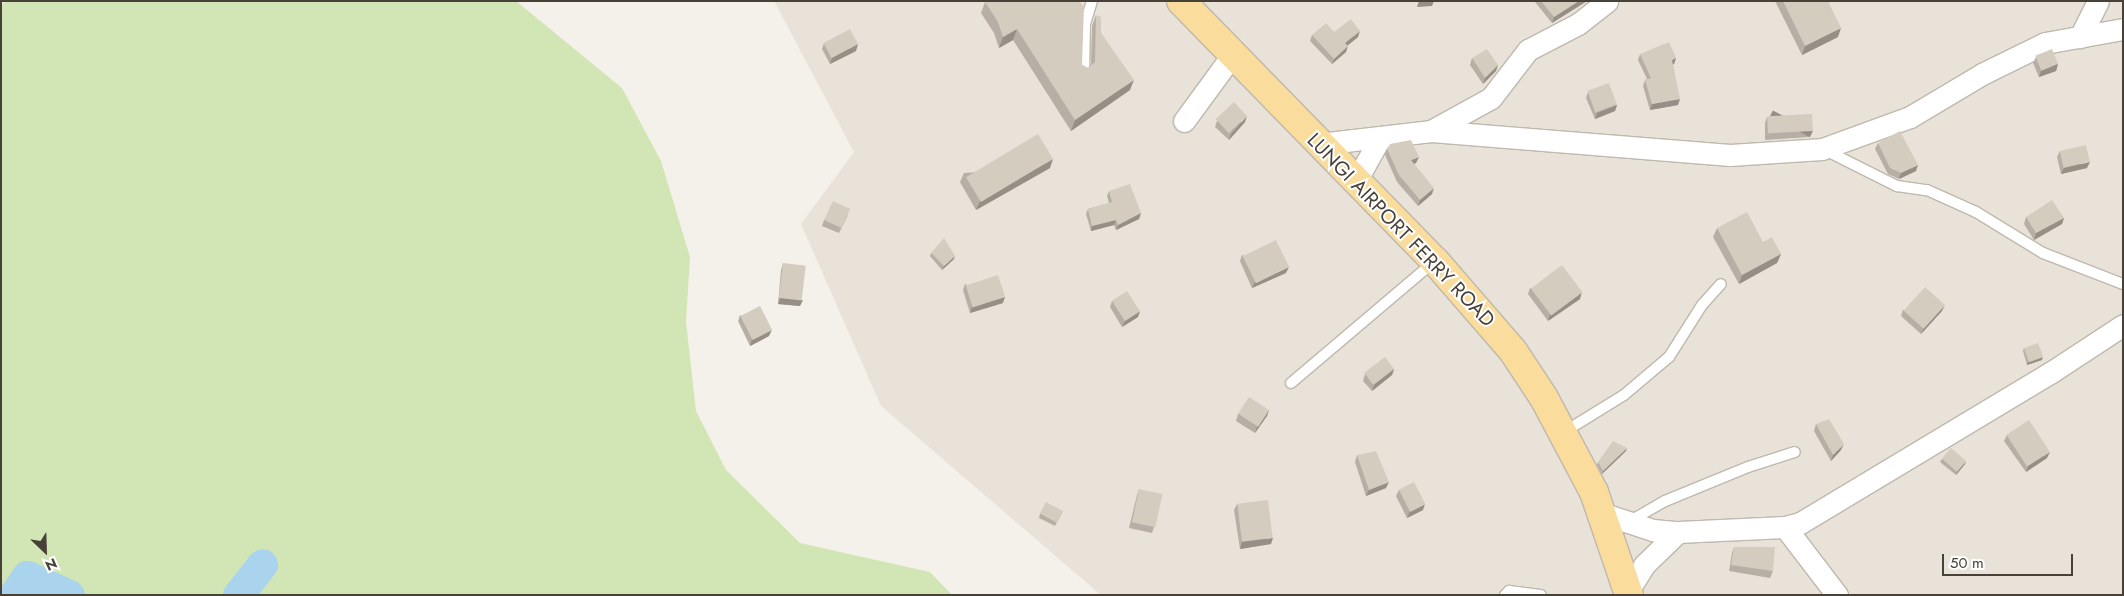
<!DOCTYPE html>
<html>
<head>
<meta charset="utf-8">
<style>
	body { margin:0 }
	#map { position:relative; width:2124px; height:596px; overflow:hidden; background:#f4f1ea; font-family:Jost,sans-serif }
	div>[style] { position:absolute }
	[style*='--x'] { left:calc(var(--x)*1px); top:calc(var(--y)*1px); width:calc(var(--w)*1px); rotate:calc(var(--a)*1deg) }
	.residential>* { inset:0; background:#e8e2d8 }
	.green>* { inset:0; background:#d2e6b5 }
	.river>* { height:31px; margin:-15.5px; padding:0 15.5px; transform-origin:15.5px; border-radius:15.5px; background:#aad4ee }
	.roads { filter:drop-shadow(1px 0 #bfb8ad) drop-shadow(-1px 0 #bfb8ad) drop-shadow(0 1px #bfb8ad) drop-shadow(0 -1px #bfb8ad) }
	.service>* { height:10px; margin:-5px; padding:0 5px; transform-origin:5px; border-radius:5px; background:#fff }
	.minor>* { height:21px; margin:-10.5px; padding:0 10.5px; transform-origin:10.5px; border-radius:10.5px; background:#fff }
	.primary>* { height:28px; margin:-14px; padding:0 14px; transform-origin:14px; border-radius:14px; background:#fadc9d }
	.wall>* { inset:0; background:#b7afa5 }
	.shaded-wall>* { inset:0; background:#958f86; transform-origin:0 0 }
	.building>* { inset:0; background:#d5ccc0; transform-origin:0 0 }
	span { translate:-50% -50%; white-space:nowrap; text-align:center; line-height:1.15; -webkit-text-stroke:4px #fff; paint-order:stroke }
	.street-label { font-size:20px; color:#484138 }
	.frame { position:absolute; inset:0; border:2px solid #484138; pointer-events:none }
	.north { position:absolute; left:20px; top:526px; width:50px; height:50px; -webkit-text-stroke:4px #fff; paint-order:stroke; rotate:156deg; font-size:14px; font-weight:700; line-height:20px; text-align:center; color:#484138 }
	.north::after { content:''; display:block; margin:auto; width:18px; height:22px; background:#484138; clip-path:polygon(50% 0,100% 100%,50% 72%,0 100%) }
	.scale { position:absolute; left:1942px; top:554px; width:131px; height:22px; box-sizing:border-box; border:2px solid #484138; border-top:0; padding-left:6px; font-size:15px; line-height:18px; white-space:nowrap; color:#484138; -webkit-text-stroke:4px #fff; paint-order:stroke }
</style>
</head>
<body>
<div id="map">
	<div class="residential">
		<i style="clip-path:polygon(774px 1px,2123px 1px,2123px 595px,1101px 595px,881px 406px,801px 224px,854px 152px)"></i>
	</div>
	<div class="green">
		<i style="clip-path:polygon(7px 1px,516px 1px,622px 88px,661px 161px,690px 257px,686px 322px,696px 411px,726px 470px,800px 543px,930px 572px,952px 595px,1px 595px,1px 4px)"></i>
	</div>
	<div class="river">
		<i style="--x:14;--y:595;--w:23;--a:-56"></i>
		<i style="--x:27;--y:576;--w:46;--a:24.3"></i>
		<i style="--x:238;--y:595;--w:39;--a:-52"></i>
	</div>
	<div class="roads">
		<div class="service">
			<i style="--x:1084;--y:72;--w:48;--a:-88.8"></i>
			<i style="--x:1085;--y:24;--w:24;--a:-73"></i>
			<i style="--x:1823;--y:149;--w:83;--a:26.6"></i>
			<i style="--x:1897;--y:186;--w:30;--a:8"></i>
			<i style="--x:1927;--y:190;--w:54;--a:24.2"></i>
			<i style="--x:1976;--y:212;--w:79;--a:31.5"></i>
			<i style="--x:2043;--y:253;--w:86;--a:21.2"></i>
			<i style="--x:1291;--y:383;--w:189;--a:-40.3"></i>
			<i style="--x:1564;--y:432;--w:70;--a:-31.7"></i>
			<i style="--x:1624;--y:395;--w:59;--a:-40.2"></i>
			<i style="--x:1669;--y:357;--w:62;--a:-57.6"></i>
			<i style="--x:1702;--y:305;--w:28;--a:-48"></i>
			<i style="--x:1630;--y:521;--w:40;--a:-29.7"></i>
			<i style="--x:1665;--y:501;--w:90;--a:-22.3"></i>
			<i style="--x:1748;--y:467;--w:49;--a:-17.7"></i>
			<i style="--x:1505;--y:595;--w:6;--a:-45"></i>
			<i style="--x:1509;--y:591;--w:32;--a:7"></i>
		</div>
		<div class="minor">
			<i style="--x:2080;--y:37;--w:40;--a:-63.4"></i>
			<i style="--x:1184;--y:121;--w:83;--a:-53.8"></i>
			<i style="--x:1431;--y:131;--w:68;--a:-28.8"></i>
			<i style="--x:1491;--y:98;--w:61;--a:-52.4"></i>
			<i style="--x:1528;--y:50;--w:56;--a:-27.5"></i>
			<i style="--x:1578;--y:24;--w:37;--a:-38"></i>
			<i style="--x:1319;--y:144;--w:113;--a:-6.6"></i>
			<i style="--x:1431;--y:131;--w:300;--a:4.6"></i>
			<i style="--x:1730;--y:155;--w:92;--a:-3.7"></i>
			<i style="--x:1822;--y:149;--w:94;--a:-20"></i>
			<i style="--x:1910;--y:117;--w:84;--a:-30.8"></i>
			<i style="--x:1982;--y:74;--w:70;--a:-26.2"></i>
			<i style="--x:2045;--y:43;--w:79;--a:-10.2"></i>
			<i style="--x:1356;--y:181;--w:49;--a:-60.8"></i>
			<i style="--x:1604;--y:514;--w:52;--a:18.1"></i>
			<i style="--x:1653;--y:530;--w:25;--a:5"></i>
			<i style="--x:1678;--y:532;--w:107;--a:-2.7"></i>
			<i style="--x:1785;--y:527;--w:16;--a:-15"></i>
			<i style="--x:1800;--y:523;--w:292;--a:-31"></i>
			<i style="--x:2050;--y:373;--w:87;--a:-33.3"></i>
			<i style="--x:1785;--y:527;--w:86;--a:52.6"></i>
			<i style="--x:1628;--y:591;--w:31;--a:-58"></i>
			<i style="--x:1644;--y:565;--w:47;--a:-44.1"></i>
		</div>
		<div class="primary">
			<i style="--x:1181;--y:1;--w:363;--a:45.7"></i>
			<i style="--x:1435;--y:261;--w:119;--a:49.1"></i>
			<i style="--x:1513;--y:351;--w:56;--a:56.6"></i>
			<i style="--x:1544;--y:398;--w:106;--a:62"></i>
			<i style="--x:1594;--y:492;--w:109;--a:71.2"></i>
		</div>
	</div>
	<div class="wall">
		<i style="clip-path:polygon(1535px 1px,1587px 1px,1552px 23px,1535px 2px)"></i>
		<i style="clip-path:polygon(1775px 1px,1828px 1px,1838px 37px,1802px 55px)"></i>
		<i style="clip-path:polygon(985px 2px,1082px 65px,1088px 68px,1091px 65px,1092px 26px,1096px 15px,1101px 33px,1130px 90px,1071px 131px,1013px 40px,999px 48px,994px 33px,981px 13px)"></i>
		<i style="clip-path:polygon(1312px 35px,1358px 37px,1347px 46px,1346px 52px,1332px 64px,1310px 41px)"></i>
		<i style="clip-path:polygon(824px 43px,856px 51px,830px 64px,822px 49px)"></i>
		<i style="clip-path:polygon(1640px 54px,1676px 58px,1674px 64px,1673px 65px,1678px 105px,1650px 110px,1643px 86px,1645px 80px,1647px 79px,1638px 60px)"></i>
		<i style="clip-path:polygon(2036px 57px,2058px 64px,2056px 71px,2039px 77px,2033px 63px)"></i>
		<i style="clip-path:polygon(1472px 58px,1498px 65px,1496px 71px,1483px 84px,1470px 65px)"></i>
		<i style="clip-path:polygon(1588px 92px,1617px 105px,1615px 111px,1595px 119px,1586px 98px)"></i>
		<i style="clip-path:polygon(1767px 117px,1810px 137px,1765px 140px,1765px 123px)"></i>
		<i style="clip-path:polygon(1217px 121px,1245px 122px,1229px 140px,1215px 127px)"></i>
		<i style="clip-path:polygon(1878px 143px,1916px 171px,1899px 179px,1888px 174px,1875px 149px)"></i>
		<i style="clip-path:polygon(1387px 149px,1416px 163px,1414px 164px,1432px 194px,1418px 206px,1397px 182px,1385px 155px)"></i>
		<i style="clip-path:polygon(2060px 151px,2087px 168px,2061px 174px,2057px 157px)"></i>
		<i style="clip-path:polygon(1050px 168px,976px 210px,960px 182px,964px 173px)"></i>
		<i style="clip-path:polygon(1109px 191px,1141px 213px,1139px 219px,1116px 230px,1114px 225px,1091px 231px,1086px 214px,1088px 209px,1109px 203px,1107px 196px)"></i>
		<i style="clip-path:polygon(848px 215px,839px 233px,822px 226px,824px 220px)"></i>
		<i style="clip-path:polygon(2026px 217px,2064px 218px,2062px 224px,2034px 240px,2024px 224px)"></i>
		<i style="clip-path:polygon(1717px 228px,1763px 242px,1781px 254px,1777px 263px,1739px 284px,1713px 237px)"></i>
		<i style="clip-path:polygon(931px 253px,954px 259px,942px 270px,930px 256px)"></i>
		<i style="clip-path:polygon(1242px 255px,1286px 273px,1252px 288px,1240px 261px)"></i>
		<i style="clip-path:polygon(783px 263px,800px 306px,778px 304px,781px 270px)"></i>
		<i style="clip-path:polygon(965px 284px,1003px 303px,970px 313px,963px 290px)"></i>
		<i style="clip-path:polygon(1530px 288px,1580px 299px,1548px 321px,1528px 294px)"></i>
		<i style="clip-path:polygon(1112px 301px,1140px 311px,1138px 317px,1122px 327px,1110px 307px)"></i>
		<i style="clip-path:polygon(1903px 310px,1942px 311px,1921px 334px,1901px 316px)"></i>
		<i style="clip-path:polygon(740px 315px,769px 336px,750px 346px,738px 321px)"></i>
		<i style="clip-path:polygon(2024px 348px,2042px 360px,2027px 365px,2023px 351px)"></i>
		<i style="clip-path:polygon(1394px 369px,1392px 375px,1372px 391px,1363px 381px,1365px 374px)"></i>
		<i style="clip-path:polygon(1269px 410px,1267px 416px,1255px 433px,1236px 421px,1238px 414px)"></i>
		<i style="clip-path:polygon(1816px 424px,1841px 450px,1831px 461px,1814px 431px)"></i>
		<i style="clip-path:polygon(2007px 435px,2047px 458px,2026px 472px,2004px 441px)"></i>
		<i style="clip-path:polygon(1626px 451px,1602px 474px,1597px 465px,1598px 462px)"></i>
		<i style="clip-path:polygon(1357px 455px,1386px 488px,1366px 496px,1355px 462px)"></i>
		<i style="clip-path:polygon(1942px 459px,1965px 464px,1956px 475px,1940px 462px)"></i>
		<i style="clip-path:polygon(1139px 489px,1154px 527px,1152px 533px,1129px 528px,1137px 495px)"></i>
		<i style="clip-path:polygon(1399px 490px,1423px 510px,1407px 518px,1396px 496px)"></i>
		<i style="clip-path:polygon(1237px 504px,1271px 544px,1240px 549px,1234px 510px)"></i>
		<i style="clip-path:polygon(1063px 511px,1055px 526px,1039px 518px,1040px 514px)"></i>
		<i style="clip-path:polygon(1734px 547px,1773px 571px,1770px 578px,1729px 571px,1732px 553px)"></i>
	</div>
	<div class="shaded-wall">
		<i style="clip-path:polygon(1419px 1px,1434px 1px,1432px 6px,1417px 7px)"></i>
		<i style="clip-path:polygon(1579px 1px,1587px 1px,1552px 23px,1554px 17px)"></i>
		<i style="clip-path:polygon(1841px 28px,1838px 37px,1802px 55px,1805px 46px)"></i>
		<i style="clip-path:polygon(1017px 29px,1013px 40px,999px 48px,1003px 37px)"></i>
		<i style="clip-path:polygon(1360px 31px,1358px 37px,1343px 49px,1345px 43px)"></i>
		<i style="clip-path:polygon(858px 44px,856px 51px,830px 64px,832px 58px)"></i>
		<i style="clip-path:polygon(1348px 46px,1346px 52px,1332px 64px,1334px 59px)"></i>
		<i style="clip-path:polygon(1676px 58px,1674px 64px,1669px 66px,1672px 60px)"></i>
		<i style="clip-path:polygon(2058px 64px,2056px 71px,2039px 77px,2041px 71px)"></i>
		<i style="clip-path:polygon(1498px 65px,1496px 71px,1483px 84px,1485px 78px)"></i>
		<i style="clip-path:polygon(1134px 80px,1130px 90px,1071px 131px,1075px 120px)"></i>
		<i style="clip-path:polygon(1680px 99px,1678px 105px,1650px 110px,1652px 104px)"></i>
		<i style="clip-path:polygon(1617px 105px,1615px 111px,1595px 119px,1597px 113px)"></i>
		<i style="clip-path:polygon(1247px 116px,1245px 122px,1229px 140px,1231px 134px)"></i>
		<i style="left:1813px;top:131px;width:7px;height:45px;rotate:117deg"></i>
		<i style="clip-path:polygon(1419px 157px,1416px 163px,1408px 167px,1411px 160px)"></i>
		<i style="clip-path:polygon(1053px 159px,1050px 168px,976px 210px,980px 201px)"></i>
		<i style="clip-path:polygon(2090px 162px,2087px 168px,2061px 174px,2064px 168px)"></i>
		<i style="clip-path:polygon(1918px 165px,1916px 171px,1899px 179px,1901px 173px)"></i>
		<i style="clip-path:polygon(1434px 188px,1432px 194px,1418px 206px,1420px 200px)"></i>
		<i style="clip-path:polygon(1141px 213px,1139px 219px,1116px 230px,1118px 225px)"></i>
		<i style="clip-path:polygon(2064px 218px,2062px 224px,2034px 240px,2036px 233px)"></i>
		<i style="clip-path:polygon(1116px 220px,1114px 225px,1091px 231px,1092px 226px)"></i>
		<i style="clip-path:polygon(1781px 254px,1777px 263px,1739px 284px,1742px 275px)"></i>
		<i style="clip-path:polygon(955px 256px,954px 259px,942px 270px,944px 266px)"></i>
		<i style="clip-path:polygon(1289px 267px,1286px 273px,1252px 288px,1255px 282px)"></i>
		<i style="clip-path:polygon(1582px 292px,1580px 299px,1548px 321px,1550px 315px)"></i>
		<i style="clip-path:polygon(1005px 297px,1003px 303px,970px 313px,972px 307px)"></i>
		<i style="clip-path:polygon(780px 298px,803px 300px,800px 306px,778px 304px)"></i>
		<i style="clip-path:polygon(1945px 305px,1942px 311px,1921px 334px,1924px 328px)"></i>
		<i style="clip-path:polygon(1140px 311px,1138px 317px,1122px 327px,1125px 321px)"></i>
		<i style="clip-path:polygon(772px 330px,769px 336px,750px 346px,752px 339px)"></i>
		<i style="clip-path:polygon(2043px 357px,2042px 360px,2027px 365px,2028px 362px)"></i>
		<i style="clip-path:polygon(1394px 369px,1392px 375px,1372px 391px,1374px 385px)"></i>
		<i style="clip-path:polygon(1269px 410px,1267px 416px,1255px 433px,1257px 427px)"></i>
		<i style="clip-path:polygon(1844px 444px,1841px 450px,1831px 461px,1833px 455px)"></i>
		<i style="clip-path:polygon(1627px 448px,1626px 451px,1602px 474px,1603px 471px)"></i>
		<i style="clip-path:polygon(2050px 452px,2047px 458px,2026px 472px,2028px 466px)"></i>
		<i style="clip-path:polygon(1966px 461px,1965px 464px,1956px 475px,1957px 472px)"></i>
		<i style="clip-path:polygon(1389px 482px,1386px 488px,1366px 496px,1369px 490px)"></i>
		<i style="clip-path:polygon(1425px 504px,1423px 510px,1407px 518px,1410px 511px)"></i>
		<i style="clip-path:polygon(1273px 538px,1271px 544px,1240px 549px,1242px 542px)"></i>
	</div>
	<div class="building">
		<i style="clip-path:polygon(986px 1px,1079px 1px,1084px 7px,1082px 65px,1088px 68px,1095px 62px,1096px 15px,1101px 17px,1101px 33px,1134px 80px,1075px 120px,1017px 29px,1003px 37px,998px 22px,985px 2px)"></i>
		<i style="clip-path:polygon(1541px 1px,1579px 1px,1554px 17px)"></i>
		<i style="clip-path:polygon(1783px 1px,1828px 1px,1841px 28px,1805px 46px)"></i>
		<i style="clip-path:polygon(1351px 19px,1360px 31px,1345px 43px,1348px 46px,1334px 59px,1312px 35px,1326px 23px,1334px 32px)"></i>
		<i style="left:850px;top:29px;width:17px;height:30px;rotate:62deg"></i>
		<i style="clip-path:polygon(1669px 42px,1676px 58px,1672px 60px,1680px 99px,1652px 104px,1645px 80px,1651px 78px,1640px 54px)"></i>
		<i style="clip-path:polygon(1487px 49px,1498px 65px,1485px 78px,1472px 58px)"></i>
		<i style="left:2052px;top:49px;width:16px;height:18px;rotate:68deg"></i>
		<i style="left:1609px;top:83px;width:23px;height:23px;rotate:70deg"></i>
		<i style="left:1234px;top:102px;width:19px;height:25px;rotate:47deg"></i>
		<i style="left:1812px;top:114px;width:17px;height:45px;rotate:87deg"></i>
		<i style="clip-path:polygon(1900px 131px,1918px 165px,1901px 173px,1890px 168px,1878px 143px)"></i>
		<i style="left:1038px;top:134px;width:29px;height:84px;rotate:59deg"></i>
		<i style="clip-path:polygon(1411px 140px,1419px 157px,1411px 160px,1434px 188px,1420px 200px,1399px 175px,1387px 149px,1390px 144px)"></i>
		<i style="left:2086px;top:145px;width:17px;height:27px;rotate:77deg"></i>
		<i style="clip-path:polygon(1130px 184px,1141px 213px,1118px 225px,1116px 220px,1092px 226px,1088px 209px,1112px 202px,1109px 191px)"></i>
		<i style="clip-path:polygon(2052px 200px,2064px 218px,2036px 233px,2026px 217px)"></i>
		<i style="left:833px;top:201px;width:19px;height:21px;rotate:25deg"></i>
		<i style="clip-path:polygon(1747px 212px,1763px 242px,1772px 237px,1781px 254px,1742px 275px,1717px 228px)"></i>
		<i style="clip-path:polygon(944px 238px,955px 256px,944px 266px,931px 253px)"></i>
		<i style="left:1276px;top:240px;width:30px;height:37px;rotate:64deg"></i>
		<i style="left:783px;top:263px;width:23px;height:35px;rotate:7deg"></i>
		<i style="left:1562px;top:265px;width:34px;height:39px;rotate:53deg"></i>
		<i style="left:998px;top:275px;width:23px;height:34px;rotate:72deg"></i>
		<i style="left:1925px;top:287px;width:27px;height:32px;rotate:42deg"></i>
		<i style="left:1127px;top:291px;width:24px;height:18px;rotate:57deg"></i>
		<i style="left:760px;top:306px;width:27px;height:22px;rotate:63deg"></i>
		<i style="left:2038px;top:343px;width:15px;height:15px;rotate:70deg"></i>
		<i style="left:1385px;top:357px;width:15px;height:26px;rotate:53deg"></i>
		<i style="left:1249px;top:397px;width:24px;height:20px;rotate:33deg"></i>
		<i style="clip-path:polygon(1829px 419px,1844px 444px,1833px 455px,1816px 424px)"></i>
		<i style="left:2029px;top:420px;width:38px;height:27px;rotate:57deg"></i>
		<i style="clip-path:polygon(1613px 441px,1627px 448px,1603px 471px,1598px 462px)"></i>
		<i style="left:1951px;top:448px;width:20px;height:14px;rotate:41deg"></i>
		<i style="clip-path:polygon(1376px 451px,1389px 482px,1369px 490px,1357px 455px)"></i>
		<i style="left:1414px;top:482px;width:25px;height:17px;rotate:63deg"></i>
		<i style="left:1139px;top:489px;width:24px;height:34px;rotate:12deg"></i>
		<i style="left:1268px;top:500px;width:38px;height:31px;rotate:83deg"></i>
		<i style="left:1046px;top:502px;width:19px;height:13px;rotate:28deg"></i>
		<i style="clip-path:polygon(1734px 547px,1775px 547px,1773px 571px,1731px 565px)"></i>
	</div>
	<div class="street-label">
		<span style="left:1401px;top:230px;rotate:46deg">LUNGI AIRPORT FERRY ROAD</span>
	</div>
	<div class="frame"></div>
	<div class="north">N</div>
	<div class="scale">50 m</div>
</div>
</body>
</html>
